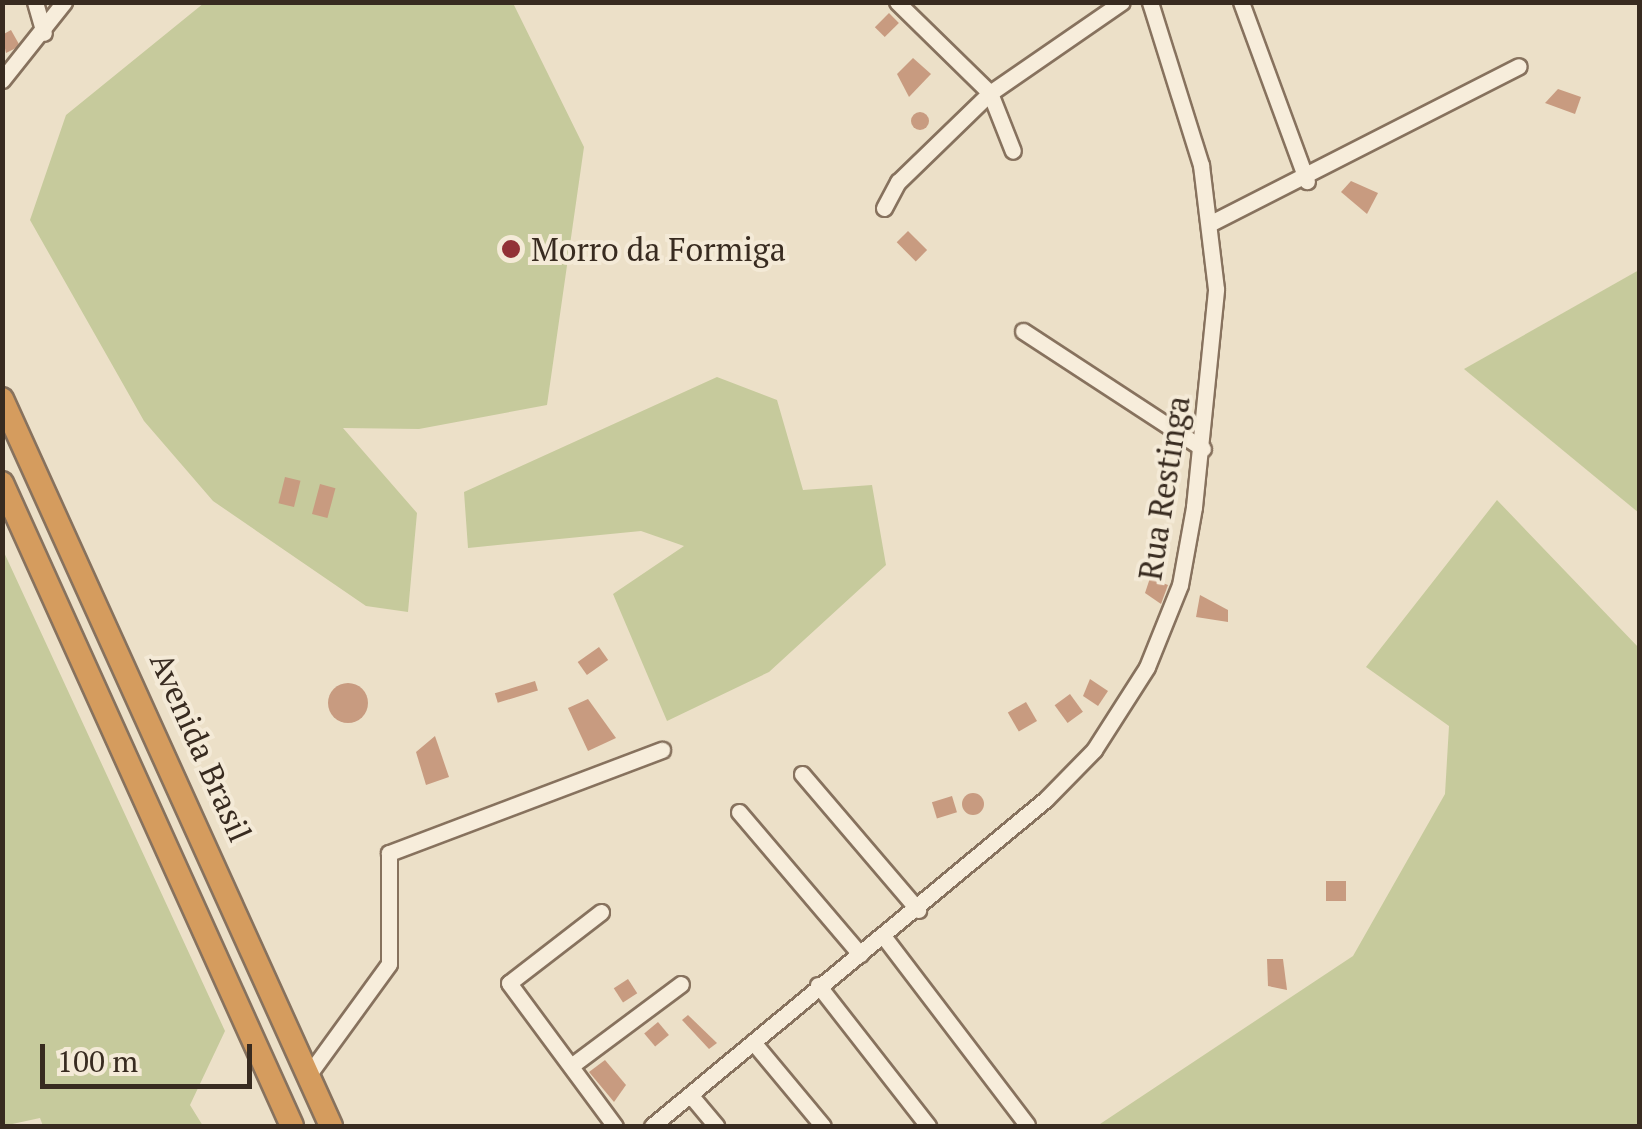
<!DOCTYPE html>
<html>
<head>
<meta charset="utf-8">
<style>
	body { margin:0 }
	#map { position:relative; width:1642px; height:1129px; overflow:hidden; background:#ece0c8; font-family:"PT Serif",serif }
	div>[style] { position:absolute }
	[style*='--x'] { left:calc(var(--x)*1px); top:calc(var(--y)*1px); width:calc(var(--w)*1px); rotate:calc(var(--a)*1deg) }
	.green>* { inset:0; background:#c6ca9c }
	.building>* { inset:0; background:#c89b80; transform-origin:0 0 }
	.round { border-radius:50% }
	.roads { filter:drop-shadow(2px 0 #87725e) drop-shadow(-2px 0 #87725e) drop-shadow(0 2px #87725e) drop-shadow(0 -2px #87725e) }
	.minor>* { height:15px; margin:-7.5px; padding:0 7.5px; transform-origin:7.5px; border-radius:7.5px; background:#f7eddb }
	.highway>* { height:22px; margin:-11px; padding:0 11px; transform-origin:11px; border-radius:11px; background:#d59c5e }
	.dots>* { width:28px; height:28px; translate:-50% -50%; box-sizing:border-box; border:5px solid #f4ead7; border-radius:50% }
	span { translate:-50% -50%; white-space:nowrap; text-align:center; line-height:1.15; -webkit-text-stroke:8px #f4ead7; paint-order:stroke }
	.poi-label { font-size:32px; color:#382b20 }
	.left { translate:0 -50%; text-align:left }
	.street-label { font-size:32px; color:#382b20 }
	.frame { position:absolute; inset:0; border:5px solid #382b20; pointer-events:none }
	.scale { position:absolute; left:40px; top:1044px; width:212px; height:45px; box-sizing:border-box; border:5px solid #382b20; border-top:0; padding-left:12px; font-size:30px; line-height:35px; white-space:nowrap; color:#382b20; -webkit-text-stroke:8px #f4ead7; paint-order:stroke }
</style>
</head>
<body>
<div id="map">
	<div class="green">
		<i style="clip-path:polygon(204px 3px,513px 3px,584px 147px,547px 405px,419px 429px,343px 428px,417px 513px,408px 612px,366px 606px,213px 501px,144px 421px,30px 220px,66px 115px)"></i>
		<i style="clip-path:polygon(1639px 270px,1639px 513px,1464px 369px)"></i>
		<i style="clip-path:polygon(717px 377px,777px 400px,803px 490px,872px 485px,886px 565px,769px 672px,667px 721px,613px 594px,684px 546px,641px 531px,468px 548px,464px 492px)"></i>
		<i style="clip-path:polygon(1497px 500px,1639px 648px,1639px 1126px,1097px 1126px,1353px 956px,1445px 794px,1449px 726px,1366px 667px)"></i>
		<i style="clip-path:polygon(2px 548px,225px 1031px,190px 1105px,203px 1126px,43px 1126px,40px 1118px,3px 1126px)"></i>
	</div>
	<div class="building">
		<i style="left:889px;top:13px;width:14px;height:20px;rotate:45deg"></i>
		<i style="clip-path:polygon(11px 30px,20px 46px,6px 53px,2px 35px)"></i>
		<i style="clip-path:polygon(913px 58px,931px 74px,909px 97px,897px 74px)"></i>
		<i style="clip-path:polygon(1558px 89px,1581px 97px,1575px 114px,1545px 103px)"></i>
		<i class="round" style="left:911px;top:112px;width:18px;height:18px"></i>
		<i style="clip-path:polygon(1351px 181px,1378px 193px,1367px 214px,1341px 192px)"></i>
		<i style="left:908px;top:231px;width:27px;height:16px;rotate:45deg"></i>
		<i style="left:285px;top:477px;width:16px;height:27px;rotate:14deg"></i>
		<i style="left:320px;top:484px;width:16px;height:31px;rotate:15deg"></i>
		<i style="clip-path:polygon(1150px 578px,1168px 585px,1161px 604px,1145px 593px)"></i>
		<i style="clip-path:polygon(1200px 595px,1228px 610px,1228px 622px,1196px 617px)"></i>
		<i style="left:599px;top:647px;width:16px;height:26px;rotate:55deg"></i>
		<i style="clip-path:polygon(1090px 679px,1108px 691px,1098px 706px,1083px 696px)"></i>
		<i style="left:535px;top:681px;width:10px;height:42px;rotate:73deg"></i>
		<i class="round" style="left:328px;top:683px;width:40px;height:40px"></i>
		<i style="left:1070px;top:694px;width:22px;height:19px;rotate:54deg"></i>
		<i style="clip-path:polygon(588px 699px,616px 738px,588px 751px,568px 708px)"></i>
		<i style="left:1026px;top:702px;width:22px;height:21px;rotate:60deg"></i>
		<i style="clip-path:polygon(435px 736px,449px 777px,426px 785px,416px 752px)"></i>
		<i class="round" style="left:962px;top:793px;width:22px;height:22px"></i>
		<i style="left:952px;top:796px;width:17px;height:21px;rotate:73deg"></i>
		<i style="left:1326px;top:881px;width:20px;height:20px"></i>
		<i style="clip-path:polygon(1267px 959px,1283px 959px,1287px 990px,1268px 986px)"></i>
		<i style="left:628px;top:979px;width:17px;height:17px;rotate:57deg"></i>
		<i style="clip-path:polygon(688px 1015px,717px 1043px,709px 1049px,682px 1020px)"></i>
		<i style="left:658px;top:1022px;width:17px;height:18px;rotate:50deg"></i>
		<i style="clip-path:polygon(605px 1060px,626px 1085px,614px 1102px,589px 1072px)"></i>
	</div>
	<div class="roads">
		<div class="minor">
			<i style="--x:35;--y:2;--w:32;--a:74"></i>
			<i style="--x:897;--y:2;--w:130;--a:44.4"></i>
			<i style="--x:990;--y:93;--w:62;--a:68.4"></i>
			<i style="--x:1241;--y:2;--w:191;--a:69.8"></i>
			<i style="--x:2;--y:80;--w:100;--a:-51.5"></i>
			<i style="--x:884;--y:208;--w:30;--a:-62"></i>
			<i style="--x:898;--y:182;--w:128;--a:-44.1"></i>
			<i style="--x:990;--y:93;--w:160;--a:-34.6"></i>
			<i style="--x:1213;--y:222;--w:343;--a:-27"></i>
			<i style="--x:1023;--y:331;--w:215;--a:33.2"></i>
			<i style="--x:802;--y:774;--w:179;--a:49.5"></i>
			<i style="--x:739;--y:812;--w:187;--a:49.6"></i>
			<i style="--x:601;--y:912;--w:116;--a:142.3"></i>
			<i style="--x:509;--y:983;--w:178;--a:53.5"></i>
			<i style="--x:884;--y:937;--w:236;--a:52.7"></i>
			<i style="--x:818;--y:985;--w:179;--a:52"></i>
			<i style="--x:753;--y:1042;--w:109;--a:50.2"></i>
			<i style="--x:571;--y:1066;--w:137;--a:-36.7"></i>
			<i style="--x:309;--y:1074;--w:136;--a:-54"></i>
			<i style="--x:389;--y:964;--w:111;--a:-90"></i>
			<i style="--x:389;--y:853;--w:292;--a:-20.7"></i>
			<i style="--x:692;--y:1097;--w:38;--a:50"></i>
			<i style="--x:652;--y:1126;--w:512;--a:-39.69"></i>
			<i style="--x:1046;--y:799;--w:69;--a:-45.6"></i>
			<i style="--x:1094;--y:750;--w:98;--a:-57.4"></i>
			<i style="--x:1147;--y:667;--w:88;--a:-68.1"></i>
			<i style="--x:1180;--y:585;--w:79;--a:-79.8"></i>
			<i style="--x:1194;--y:507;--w:219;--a:-84.2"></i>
			<i style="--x:1216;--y:289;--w:125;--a:-96.9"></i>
			<i style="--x:1201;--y:165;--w:171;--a:-107.4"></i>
		</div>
		<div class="highway">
			<i style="--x:2;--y:399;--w:798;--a:65.65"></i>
			<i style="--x:2;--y:483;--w:705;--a:65.72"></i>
		</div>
	</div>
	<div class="dots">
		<i style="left:511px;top:249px;background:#923136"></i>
	</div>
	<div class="poi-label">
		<span class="left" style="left:531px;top:249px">Morro da Formiga</span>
	</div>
	<div class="street-label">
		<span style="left:1164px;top:488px;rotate:-81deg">Rua Restinga</span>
		<span style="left:201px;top:747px;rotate:66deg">Avenida Brasil</span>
	</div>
	<div class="frame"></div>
	<div class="scale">100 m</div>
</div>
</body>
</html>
